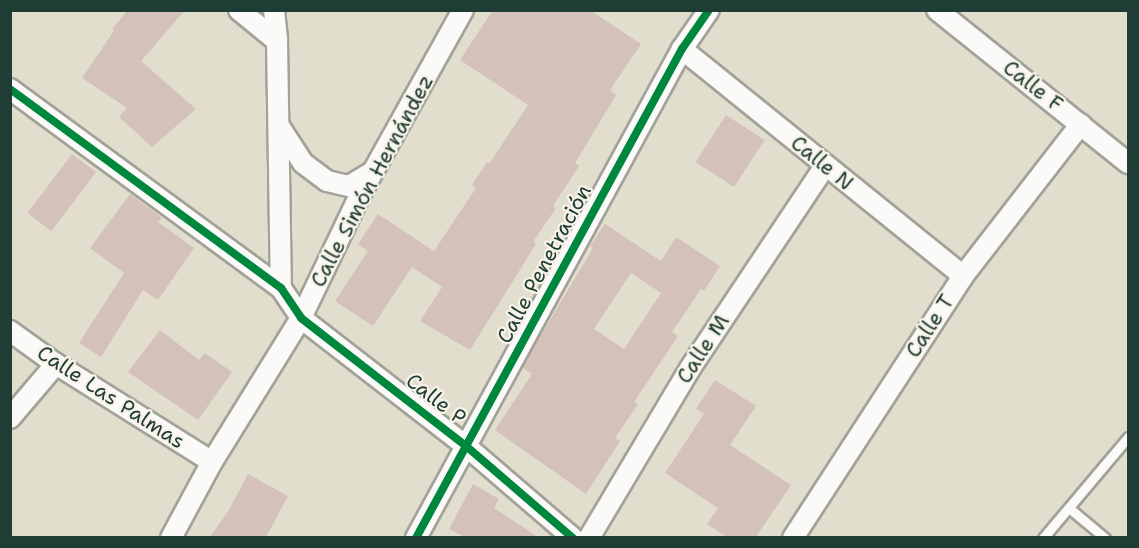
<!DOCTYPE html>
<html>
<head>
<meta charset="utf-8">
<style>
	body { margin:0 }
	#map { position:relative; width:1139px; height:548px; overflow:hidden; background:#e2dece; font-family:"Shantell Sans",sans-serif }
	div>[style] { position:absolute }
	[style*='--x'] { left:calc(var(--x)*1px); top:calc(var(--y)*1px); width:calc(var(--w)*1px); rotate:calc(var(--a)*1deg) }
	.building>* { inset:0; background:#d4c1b9; transform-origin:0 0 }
	.roads { filter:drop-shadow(2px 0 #a1a298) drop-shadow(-2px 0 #a1a298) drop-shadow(0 2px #a1a298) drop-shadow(0 -2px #a1a298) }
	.lane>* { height:9px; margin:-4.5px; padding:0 4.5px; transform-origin:4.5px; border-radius:4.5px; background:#fbfaf8 }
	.street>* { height:20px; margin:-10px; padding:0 10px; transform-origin:10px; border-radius:10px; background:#fbfaf8 }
	.cycleway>* { height:8px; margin:-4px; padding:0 4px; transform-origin:4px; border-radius:4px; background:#00873e }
	span { translate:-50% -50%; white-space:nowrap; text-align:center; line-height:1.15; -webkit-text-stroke:4.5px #f7f3e8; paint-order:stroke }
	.street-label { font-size:21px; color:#1f3d34 }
	.frame { position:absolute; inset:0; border:12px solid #1f3d34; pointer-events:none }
</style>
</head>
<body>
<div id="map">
	<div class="building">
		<i style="clip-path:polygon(128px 10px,185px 10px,141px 61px,196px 109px,152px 147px,119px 117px,127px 108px,82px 78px,114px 31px,112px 29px)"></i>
		<i style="clip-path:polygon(493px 10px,590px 10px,641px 44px,610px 90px,616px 95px,575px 163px,579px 166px,553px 206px,556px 208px,533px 242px,536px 244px,470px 350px,420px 321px,442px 287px,412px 267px,373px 326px,335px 301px,368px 251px,358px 244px,378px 214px,434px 251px,476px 188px,472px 185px,487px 162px,489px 164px,528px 105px,460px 60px)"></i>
		<i style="left:726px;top:115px;width:46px;height:56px;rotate:33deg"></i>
		<i style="left:72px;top:154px;width:30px;height:74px;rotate:37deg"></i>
		<i style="clip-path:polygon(130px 194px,162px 218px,158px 222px,194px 248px,158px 300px,143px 290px,101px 357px,79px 343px,124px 273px,90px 248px)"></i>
		<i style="clip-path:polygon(evenodd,605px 224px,661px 261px,676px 237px,720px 266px,704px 291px,701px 289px,672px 332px,678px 336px,634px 402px,638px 404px,615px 438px,620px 441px,586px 494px,495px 430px,532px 374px,522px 367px,593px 248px,590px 246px,605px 224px,631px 273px,661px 293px,624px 349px,594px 329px,631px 273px)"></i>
		<i style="clip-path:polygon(160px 330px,199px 360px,205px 353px,232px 372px,198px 420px,128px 372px)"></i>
		<i style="clip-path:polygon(715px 380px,756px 406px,730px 445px,791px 485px,756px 537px,727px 537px,707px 524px,718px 508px,665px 473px,704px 414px,696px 409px)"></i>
		<i style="clip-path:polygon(248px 474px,288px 496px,266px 537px,210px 537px,229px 510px)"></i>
		<i style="clip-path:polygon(473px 484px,499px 499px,494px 508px,538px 537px,465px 537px,449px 529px)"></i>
	</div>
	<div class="roads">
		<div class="lane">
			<i style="--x:1069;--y:508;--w:47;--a:39.8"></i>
			<i style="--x:1043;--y:538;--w:132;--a:-49.9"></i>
		</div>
		<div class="street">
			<i style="--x:239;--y:10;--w:49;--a:39.2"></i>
			<i style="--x:274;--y:10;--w:31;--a:84"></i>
			<i style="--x:277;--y:41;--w:247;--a:89.1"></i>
			<i style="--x:937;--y:10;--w:245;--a:38.7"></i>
			<i style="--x:682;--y:49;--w:361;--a:38.9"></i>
			<i style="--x:10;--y:89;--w:336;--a:36.3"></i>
			<i style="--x:281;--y:288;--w:36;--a:56"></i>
			<i style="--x:301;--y:318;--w:209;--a:37.8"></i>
			<i style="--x:466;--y:446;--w:141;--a:40.7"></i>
			<i style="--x:279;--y:126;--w:44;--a:57"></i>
			<i style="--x:303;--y:163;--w:30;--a:37"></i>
			<i style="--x:327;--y:181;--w:23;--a:13"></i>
			<i style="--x:349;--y:186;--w:26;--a:-31"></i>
			<i style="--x:10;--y:331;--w:57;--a:35.7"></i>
			<i style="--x:56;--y:364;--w:184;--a:32.1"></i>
			<i style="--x:10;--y:418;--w:71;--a:-49.6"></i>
			<i style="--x:171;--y:538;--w:86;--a:-61.7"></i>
			<i style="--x:212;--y:462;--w:169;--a:-58.3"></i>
			<i style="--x:301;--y:318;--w:136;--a:-64.4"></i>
			<i style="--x:360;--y:195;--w:212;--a:-60.9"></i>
			<i style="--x:416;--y:538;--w:557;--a:-61.46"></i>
			<i style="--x:682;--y:49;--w:47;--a:-55.3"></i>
			<i style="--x:589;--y:538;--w:199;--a:-59.2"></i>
			<i style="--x:691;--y:367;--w:242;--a:-56.3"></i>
			<i style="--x:793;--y:538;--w:312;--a:-57"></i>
			<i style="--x:963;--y:276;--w:192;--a:-52.2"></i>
		</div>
	</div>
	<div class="cycleway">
		<i style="--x:10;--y:89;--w:336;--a:36.3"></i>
		<i style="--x:281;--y:288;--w:36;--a:56"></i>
		<i style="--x:301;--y:318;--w:209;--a:37.8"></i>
		<i style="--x:466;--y:446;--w:141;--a:40.7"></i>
		<i style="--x:416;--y:538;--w:557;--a:-61.46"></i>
		<i style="--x:682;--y:49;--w:47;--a:-55.3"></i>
	</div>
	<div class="street-label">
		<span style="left:1033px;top:86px;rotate:38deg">Calle F</span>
		<span style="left:822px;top:163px;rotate:39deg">Calle N</span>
		<span style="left:372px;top:181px;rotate:-62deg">Calle Simón Hernández</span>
		<span style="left:544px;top:264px;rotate:-62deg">Calle Penetración</span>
		<span style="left:930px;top:326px;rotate:-57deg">Calle T</span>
		<span style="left:703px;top:349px;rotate:-57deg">Calle M</span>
		<span style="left:111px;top:397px;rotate:33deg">Calle Las Palmas</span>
		<span style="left:436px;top:399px;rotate:38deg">Calle P</span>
	</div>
	<div class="frame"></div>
</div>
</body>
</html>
